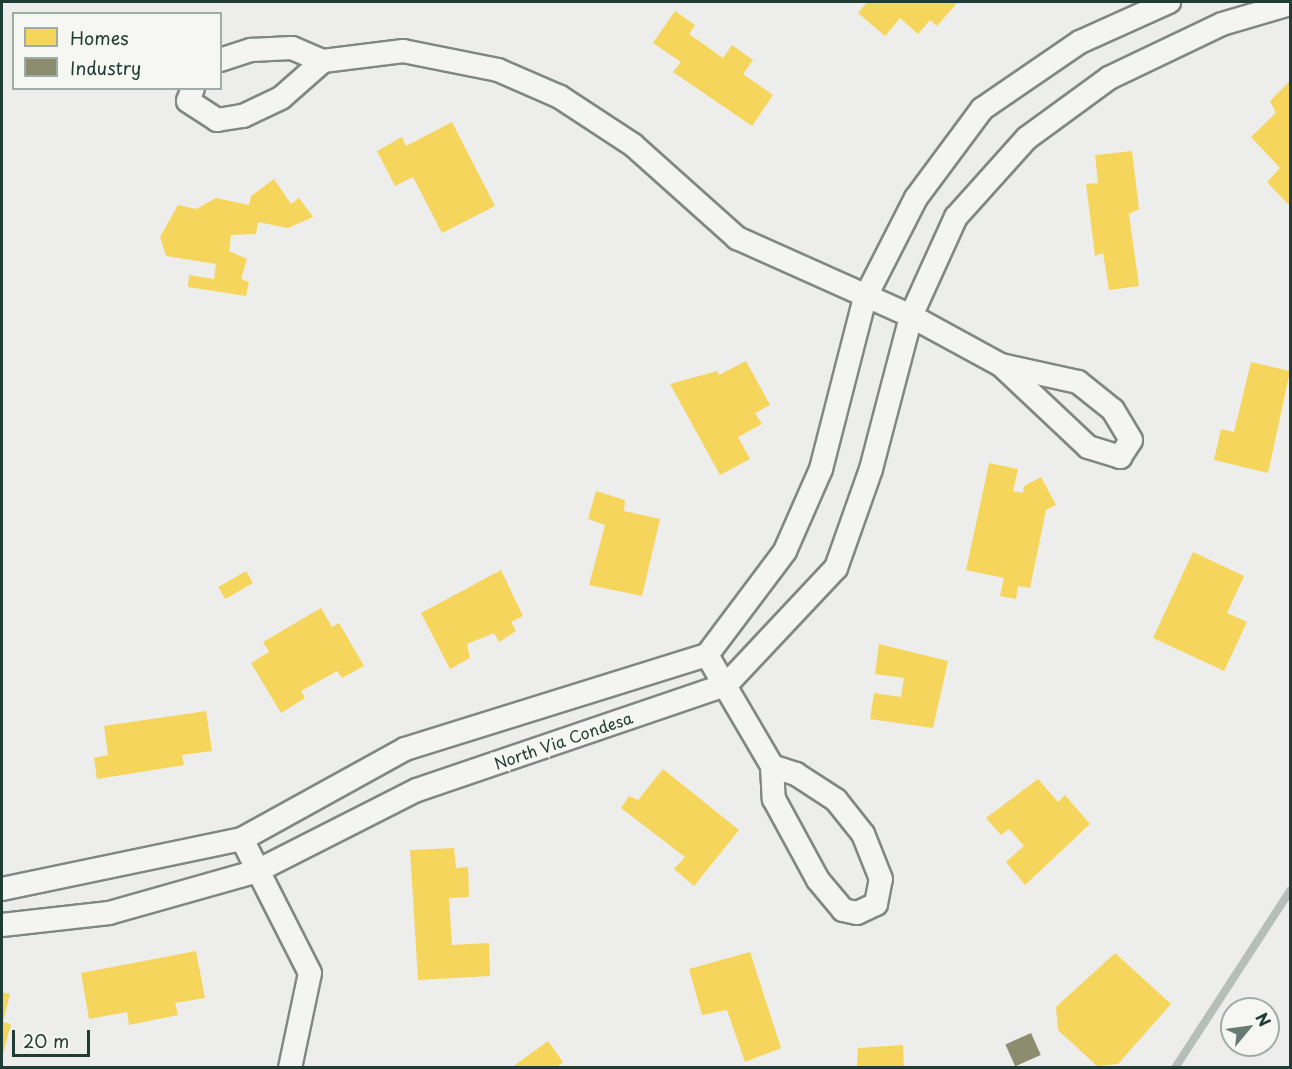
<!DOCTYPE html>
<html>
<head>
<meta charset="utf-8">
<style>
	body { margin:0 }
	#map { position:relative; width:1292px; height:1069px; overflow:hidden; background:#edeeeb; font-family:"Playpen Sans",sans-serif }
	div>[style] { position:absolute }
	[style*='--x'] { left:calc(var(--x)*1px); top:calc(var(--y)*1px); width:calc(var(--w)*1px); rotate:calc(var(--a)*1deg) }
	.homes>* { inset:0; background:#f6d55c; transform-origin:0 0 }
	.industry>* { inset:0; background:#8c8c6e; transform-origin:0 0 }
	.stream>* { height:8px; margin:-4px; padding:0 4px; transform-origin:4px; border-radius:4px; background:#b6beb9 }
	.roads { filter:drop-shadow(2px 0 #818784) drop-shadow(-2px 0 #818784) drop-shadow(0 2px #818784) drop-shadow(0 -2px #818784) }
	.minor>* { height:22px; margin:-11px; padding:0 11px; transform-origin:11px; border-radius:11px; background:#f4f4f2 }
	span { translate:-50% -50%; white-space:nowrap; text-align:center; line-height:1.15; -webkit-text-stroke:6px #f6f6f2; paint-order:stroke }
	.street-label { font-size:16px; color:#1f3d34 }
	.frame { position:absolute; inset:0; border:3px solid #1f3d34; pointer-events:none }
	.legend { position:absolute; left:12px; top:12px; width:210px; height:78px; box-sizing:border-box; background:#f6f6f2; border:2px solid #a0aca6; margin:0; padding:8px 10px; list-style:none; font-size:18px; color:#1f3d34 }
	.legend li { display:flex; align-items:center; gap:12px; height:30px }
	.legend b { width:30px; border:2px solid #a0aca6 }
	.north { position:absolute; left:1220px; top:997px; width:60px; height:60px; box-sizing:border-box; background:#f6f6f2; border:2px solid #a0aca6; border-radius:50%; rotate:61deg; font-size:16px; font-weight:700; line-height:24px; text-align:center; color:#1f3d34 }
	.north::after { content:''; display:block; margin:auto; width:21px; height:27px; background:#677b74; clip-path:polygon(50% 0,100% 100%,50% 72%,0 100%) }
	.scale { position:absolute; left:12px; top:1030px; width:78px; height:27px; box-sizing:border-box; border:3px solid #1f3d34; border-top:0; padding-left:8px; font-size:18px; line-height:21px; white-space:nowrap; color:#1f3d34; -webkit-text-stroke:4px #f6f6f2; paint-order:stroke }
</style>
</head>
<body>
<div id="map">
	<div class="homes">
		<i style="clip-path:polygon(867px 2px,955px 2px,957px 3px,937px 26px,930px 20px,918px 34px,900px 18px,885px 36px,858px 13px)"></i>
		<i style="clip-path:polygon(675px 11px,695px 25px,689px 34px,723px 58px,732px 45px,753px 60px,743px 74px,773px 95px,752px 126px,673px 72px,681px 62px,653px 43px)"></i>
		<i style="clip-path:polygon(1290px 81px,1290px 202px,1288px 204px,1267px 182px,1280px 168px,1251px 137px,1276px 113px,1270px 101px)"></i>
		<i style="clip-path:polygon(452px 122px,495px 206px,442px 233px,413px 177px,395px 186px,377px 151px,402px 137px,406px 146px)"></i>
		<i style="clip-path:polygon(1132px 151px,1139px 209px,1129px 214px,1139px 286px,1109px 290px,1103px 253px,1095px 256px,1086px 184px,1098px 183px,1095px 155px)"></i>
		<i style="clip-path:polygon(274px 179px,291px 204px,299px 198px,313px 217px,288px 228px,258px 222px,256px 234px,231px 235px,229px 251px,247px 259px,241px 279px,249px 282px,246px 296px,188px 287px,189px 275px,214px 279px,216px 264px,166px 256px,160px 237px,178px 205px,196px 209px,216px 198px,249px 205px,251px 196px)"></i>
		<i style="clip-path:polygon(746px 361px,770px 405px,755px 413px,762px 424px,738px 437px,750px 459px,720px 475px,670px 384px,717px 371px,719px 375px)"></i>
		<i style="clip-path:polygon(1251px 362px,1290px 371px,1268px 473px,1214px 460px,1221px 429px,1234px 432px)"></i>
		<i style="clip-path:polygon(989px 463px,1018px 469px,1013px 491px,1023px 493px,1024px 486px,1041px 477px,1056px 505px,1046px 510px,1030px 588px,1018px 586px,1016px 599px,1000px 596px,1004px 578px,966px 570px)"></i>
		<i style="clip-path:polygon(596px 491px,625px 500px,624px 511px,660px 519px,642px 596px,589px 585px,605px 525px,588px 519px)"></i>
		<i style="clip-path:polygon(1193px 552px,1244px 576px,1227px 613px,1247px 622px,1224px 671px,1153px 638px)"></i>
		<i style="clip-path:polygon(501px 570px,523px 616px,511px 622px,516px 631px,499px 642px,494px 633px,467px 644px,470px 658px,450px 669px,421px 613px)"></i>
		<i style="left:246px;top:571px;width:14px;height:32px;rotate:60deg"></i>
		<i style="clip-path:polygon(321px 608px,332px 627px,339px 623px,364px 666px,342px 678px,337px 671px,301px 691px,305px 698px,281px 713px,251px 663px,269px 652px,263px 642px)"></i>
		<i style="clip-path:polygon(879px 644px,948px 661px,933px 728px,870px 719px,874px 693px,901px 697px,904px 678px,875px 674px)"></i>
		<i style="clip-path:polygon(206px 711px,212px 751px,182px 755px,184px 765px,97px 779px,94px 758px,108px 755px,104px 726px)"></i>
		<i style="clip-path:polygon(663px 769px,739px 830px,694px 886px,674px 869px,685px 857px,621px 808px,629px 796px,638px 800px)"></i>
		<i style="clip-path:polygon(1038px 779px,1058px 802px,1065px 795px,1090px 824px,1025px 885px,1006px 862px,1024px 846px,1009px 829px,1001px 835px,986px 818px)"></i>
		<i style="clip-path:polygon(454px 848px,456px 868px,468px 867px,469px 897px,449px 898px,452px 945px,489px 943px,490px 976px,418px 980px,410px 850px)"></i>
		<i style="clip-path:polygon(196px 951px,205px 998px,175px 1003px,178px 1015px,129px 1025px,127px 1012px,89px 1019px,81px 973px)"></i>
		<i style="clip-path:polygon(750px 952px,781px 1048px,745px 1062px,727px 1010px,702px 1015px,689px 969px)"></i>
		<i style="clip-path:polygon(1115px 953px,1171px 1004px,1118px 1064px,1097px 1066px,1058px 1030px,1056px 1007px)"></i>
		<i style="clip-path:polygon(2px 992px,10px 994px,3px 1022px,11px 1024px,2px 1058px)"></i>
		<i style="clip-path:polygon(548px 1041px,563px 1062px,556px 1068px,511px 1068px)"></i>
		<i style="clip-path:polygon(903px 1045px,904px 1068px,857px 1068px,858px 1048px)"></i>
	</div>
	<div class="industry">
		<i style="left:1031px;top:1033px;width:24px;height:28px;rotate:66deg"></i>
	</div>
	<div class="stream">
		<i style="--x:1175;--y:1068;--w:211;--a:-57"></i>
	</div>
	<div class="roads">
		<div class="minor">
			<i style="--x:220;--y:60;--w:33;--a:-18"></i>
			<i style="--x:251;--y:50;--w:41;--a:-2.8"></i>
			<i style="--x:292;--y:48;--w:34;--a:23"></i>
			<i style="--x:323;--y:61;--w:81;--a:-7.1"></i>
			<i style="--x:403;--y:51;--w:97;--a:11.3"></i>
			<i style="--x:498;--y:70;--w:68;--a:23.5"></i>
			<i style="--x:560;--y:97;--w:87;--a:33.3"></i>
			<i style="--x:633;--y:145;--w:140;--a:41.8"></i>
			<i style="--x:737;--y:238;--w:191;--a:24.1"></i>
			<i style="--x:911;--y:316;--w:102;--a:28.6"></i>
			<i style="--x:1001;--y:365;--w:120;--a:43.3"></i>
			<i style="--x:1088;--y:447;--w:34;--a:17"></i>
			<i style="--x:1120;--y:457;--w:20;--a:-57"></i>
			<i style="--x:1131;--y:440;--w:35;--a:-121"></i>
			<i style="--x:1113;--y:410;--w:45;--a:-141.3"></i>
			<i style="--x:1078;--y:382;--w:79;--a:-167.6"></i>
			<i style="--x:193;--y:88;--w:14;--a:111"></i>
			<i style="--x:188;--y:101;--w:35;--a:33"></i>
			<i style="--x:217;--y:120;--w:26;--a:-9"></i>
			<i style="--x:243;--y:116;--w:42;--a:-25.3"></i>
			<i style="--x:281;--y:98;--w:56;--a:-41.4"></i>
			<i style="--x:707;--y:655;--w:129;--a:59.6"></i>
			<i style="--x:772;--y:766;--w:33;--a:87"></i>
			<i style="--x:774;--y:799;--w:92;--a:61.5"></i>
			<i style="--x:818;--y:880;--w:39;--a:50"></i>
			<i style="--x:843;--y:910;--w:14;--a:12"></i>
			<i style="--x:857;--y:913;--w:21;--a:-25"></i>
			<i style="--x:876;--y:904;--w:25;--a:-79"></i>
			<i style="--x:881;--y:879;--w:48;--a:-111.8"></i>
			<i style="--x:863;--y:834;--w:43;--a:-128.5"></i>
			<i style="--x:836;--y:800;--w:48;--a:-147"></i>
			<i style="--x:796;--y:774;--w:25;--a:-162"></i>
			<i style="--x:242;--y:839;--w:150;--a:63.1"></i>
			<i style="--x:310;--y:973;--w:97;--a:101.9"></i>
			<i style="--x:2;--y:889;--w:245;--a:-11.8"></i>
			<i style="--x:242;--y:839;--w:186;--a:-28.9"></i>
			<i style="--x:405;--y:749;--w:316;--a:-17.3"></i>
			<i style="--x:707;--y:655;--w:130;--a:-53.1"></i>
			<i style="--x:785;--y:551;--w:90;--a:-66.3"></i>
			<i style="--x:821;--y:469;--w:177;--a:-75.6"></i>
			<i style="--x:865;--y:298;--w:112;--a:-63"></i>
			<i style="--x:916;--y:198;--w:111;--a:-53.4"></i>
			<i style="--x:982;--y:109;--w:119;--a:-34.4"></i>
			<i style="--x:1080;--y:42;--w:98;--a:-24.2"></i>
			<i style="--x:2;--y:925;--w:108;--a:-6.4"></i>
			<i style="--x:109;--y:913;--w:154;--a:-15.8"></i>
			<i style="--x:257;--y:871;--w:179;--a:-26.9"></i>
			<i style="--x:417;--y:790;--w:326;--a:-18.8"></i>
			<i style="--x:726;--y:685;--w:161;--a:-46.8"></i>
			<i style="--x:836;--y:568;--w:105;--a:-70.5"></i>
			<i style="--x:871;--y:469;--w:158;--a:-75.3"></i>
			<i style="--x:911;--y:316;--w:109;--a:-65.6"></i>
			<i style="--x:956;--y:217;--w:106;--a:-48.1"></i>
			<i style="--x:1027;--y:138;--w:102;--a:-36.2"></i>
			<i style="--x:1109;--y:78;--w:125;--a:-25.5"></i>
			<i style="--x:1222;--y:24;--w:71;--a:-16.4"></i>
		</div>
	</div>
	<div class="street-label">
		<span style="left:563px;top:740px;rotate:-19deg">North Via Condesa</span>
	</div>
	<div class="frame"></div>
	<ul class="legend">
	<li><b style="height:16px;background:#f6d55c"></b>Homes</li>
	<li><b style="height:16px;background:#8c8c6e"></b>Industry</li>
	</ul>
	<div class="north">N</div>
	<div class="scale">20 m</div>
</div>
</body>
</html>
